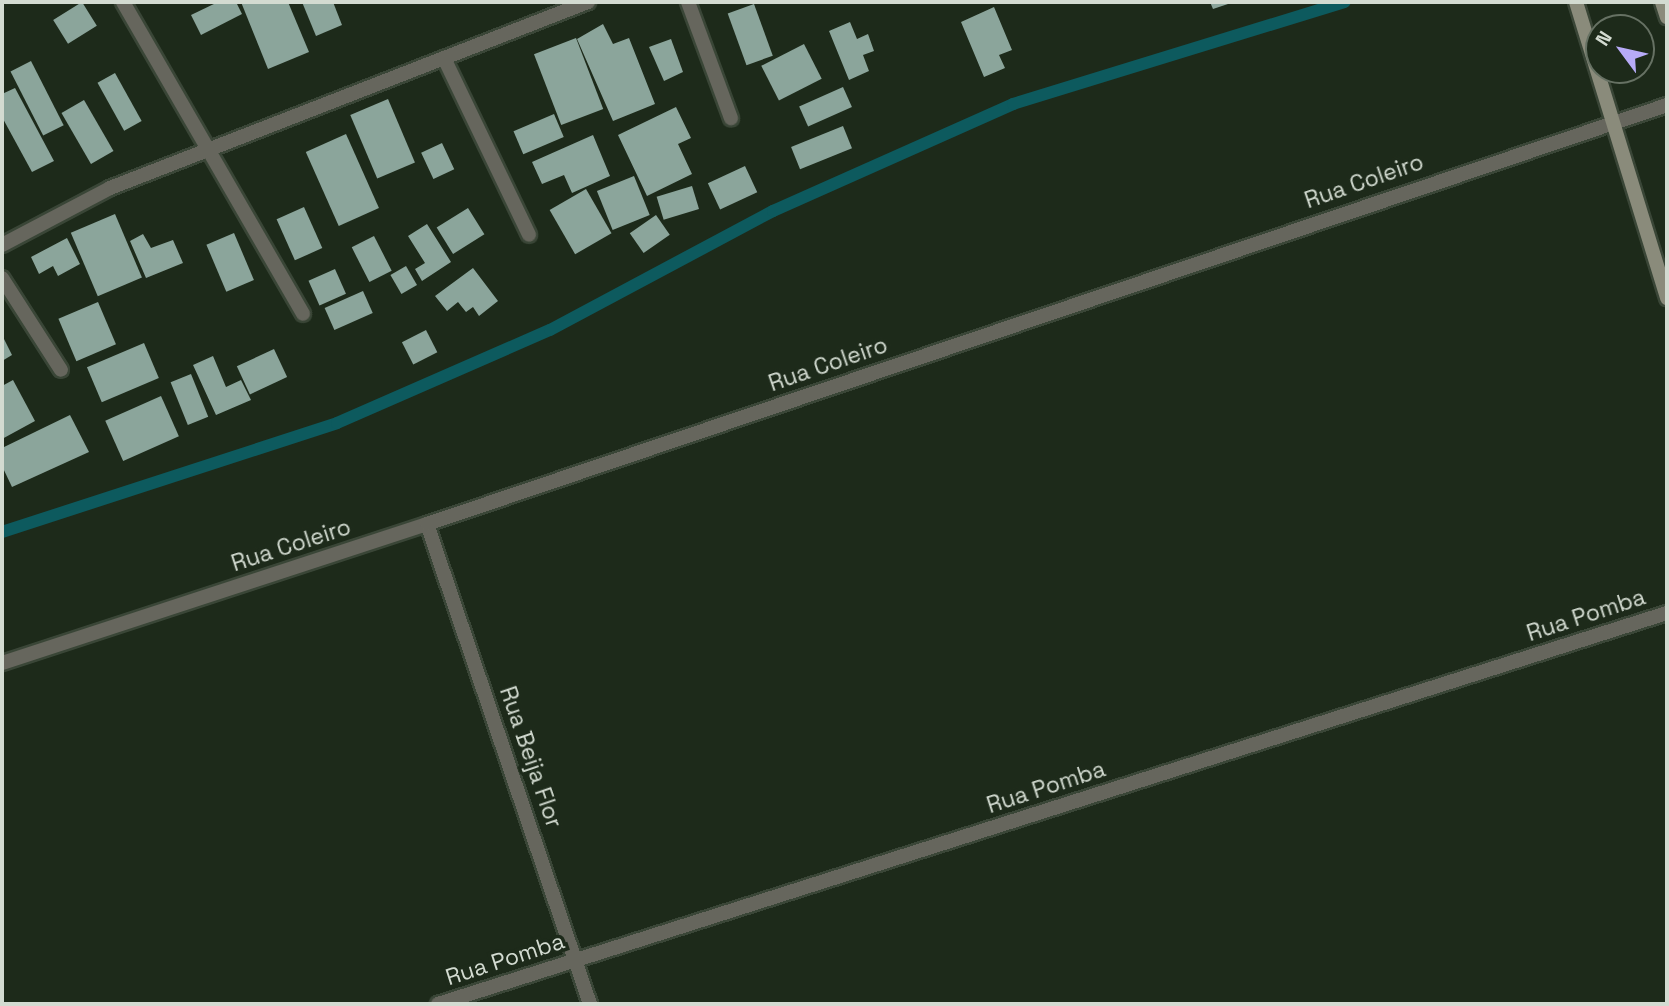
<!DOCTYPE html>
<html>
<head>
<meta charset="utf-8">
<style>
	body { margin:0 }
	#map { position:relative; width:1669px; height:1006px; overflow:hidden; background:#1d2a1a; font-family:"Space Grotesk",sans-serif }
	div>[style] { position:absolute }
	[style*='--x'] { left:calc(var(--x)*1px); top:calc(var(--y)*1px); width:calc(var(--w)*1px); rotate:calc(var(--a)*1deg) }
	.stream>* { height:12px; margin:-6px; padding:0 6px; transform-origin:6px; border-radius:6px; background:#0d5a5e }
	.building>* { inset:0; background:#8ba59b; transform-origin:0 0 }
	.roads { filter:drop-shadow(2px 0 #3a4637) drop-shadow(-2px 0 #3a4637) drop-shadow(0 2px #3a4637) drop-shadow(0 -2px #3a4637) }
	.street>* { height:14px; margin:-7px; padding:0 7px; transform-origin:7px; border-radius:7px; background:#66665d }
	.secondary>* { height:14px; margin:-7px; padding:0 7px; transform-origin:7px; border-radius:7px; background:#8a8b7b }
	span { translate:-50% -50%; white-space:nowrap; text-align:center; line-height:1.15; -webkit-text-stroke:7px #1d2a1a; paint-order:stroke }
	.street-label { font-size:23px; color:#d3dbd1 }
	.frame { position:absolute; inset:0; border:4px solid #d3dbd1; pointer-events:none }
	.north { position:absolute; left:1585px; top:14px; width:70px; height:70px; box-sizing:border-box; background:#1d2a1a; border:2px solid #667163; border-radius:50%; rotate:303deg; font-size:19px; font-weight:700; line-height:28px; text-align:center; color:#d3dbd1 }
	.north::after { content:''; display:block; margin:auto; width:24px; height:32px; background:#b7abf7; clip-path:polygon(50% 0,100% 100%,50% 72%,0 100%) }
</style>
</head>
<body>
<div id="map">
	<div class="stream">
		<i style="--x:2;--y:532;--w:352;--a:-18"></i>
		<i style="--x:337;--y:423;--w:232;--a:-23.6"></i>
		<i style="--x:550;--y:330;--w:253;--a:-28.1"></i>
		<i style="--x:773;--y:211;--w:263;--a:-24"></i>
		<i style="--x:1013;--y:104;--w:347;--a:-17.1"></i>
	</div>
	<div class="building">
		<i style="left:82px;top:2px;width:28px;height:34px;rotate:58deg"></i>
		<i style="clip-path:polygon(218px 2px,236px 2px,242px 14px,201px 35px,191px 15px)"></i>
		<i style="clip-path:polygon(241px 2px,288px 2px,309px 52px,268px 69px)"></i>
		<i style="clip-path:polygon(302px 2px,333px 2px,342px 25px,316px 36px)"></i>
		<i style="clip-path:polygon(1210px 2px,1234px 2px,1213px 9px)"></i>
		<i style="left:754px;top:4px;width:55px;height:28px;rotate:70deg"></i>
		<i style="clip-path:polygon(994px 7px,1012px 50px,999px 55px,1005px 68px,984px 77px,961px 22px)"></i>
		<i style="clip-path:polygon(850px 22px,857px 39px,868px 34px,874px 51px,863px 55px,869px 71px,849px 80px,829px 31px)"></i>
		<i style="clip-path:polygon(603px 24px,613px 44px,629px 38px,655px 104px,613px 121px,577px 39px)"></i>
		<i style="left:576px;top:38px;width:76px;height:45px;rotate:69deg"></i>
		<i style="clip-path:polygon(671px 39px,683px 72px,664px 81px,649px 47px)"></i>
		<i style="left:804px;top:44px;width:39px;height:48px;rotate:63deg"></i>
		<i style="left:31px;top:61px;width:72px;height:23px;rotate:63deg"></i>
		<i style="left:115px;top:73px;width:55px;height:20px;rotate:61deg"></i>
		<i style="left:843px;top:87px;width:22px;height:48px;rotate:66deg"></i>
		<i style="clip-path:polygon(15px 88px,54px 161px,32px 172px,2px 117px,2px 94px)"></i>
		<i style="left:388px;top:99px;width:69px;height:41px;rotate:67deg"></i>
		<i style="left:84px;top:100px;width:59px;height:26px;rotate:60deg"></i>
		<i style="clip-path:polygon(676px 107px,691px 138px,678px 144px,692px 174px,647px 196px,618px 135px)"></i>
		<i style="left:554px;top:114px;width:25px;height:44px;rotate:67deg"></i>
		<i style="left:843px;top:126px;width:24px;height:56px;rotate:68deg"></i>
		<i style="left:346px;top:134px;width:81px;height:44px;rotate:66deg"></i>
		<i style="clip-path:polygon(593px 135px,610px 176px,572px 193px,564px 175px,542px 184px,532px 162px)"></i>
		<i style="left:442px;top:143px;width:29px;height:23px;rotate:65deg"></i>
		<i style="left:745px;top:166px;width:29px;height:41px;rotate:65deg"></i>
		<i style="left:634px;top:176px;width:42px;height:40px;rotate:68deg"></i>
		<i style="left:692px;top:186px;width:24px;height:37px;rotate:73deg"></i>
		<i style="left:586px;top:189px;width:51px;height:42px;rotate:60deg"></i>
		<i style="left:304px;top:207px;width:45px;height:30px;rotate:66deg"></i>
		<i style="left:468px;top:208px;width:31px;height:37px;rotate:58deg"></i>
		<i style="left:115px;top:214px;width:69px;height:48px;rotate:67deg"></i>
		<i style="left:656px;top:215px;width:24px;height:32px;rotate:55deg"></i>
		<i style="clip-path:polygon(427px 224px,451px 262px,422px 281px,415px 269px,425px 263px,408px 236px)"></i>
		<i style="left:234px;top:233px;width:51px;height:30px;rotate:67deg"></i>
		<i style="clip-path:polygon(143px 234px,151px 248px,173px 240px,183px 263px,146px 278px,130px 241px)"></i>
		<i style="left:374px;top:236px;width:39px;height:25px;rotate:63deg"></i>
		<i style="clip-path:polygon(67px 238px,80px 264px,58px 276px,53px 266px,39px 274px,31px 257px)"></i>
		<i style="left:406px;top:266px;width:22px;height:18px;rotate:60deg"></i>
		<i style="clip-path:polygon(473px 268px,498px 301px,479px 316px,473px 307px,466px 312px,458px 302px,447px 311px,435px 296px)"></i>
		<i style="left:335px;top:269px;width:27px;height:29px;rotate:66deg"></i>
		<i style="left:363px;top:291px;width:24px;height:42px;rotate:66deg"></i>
		<i style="left:98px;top:302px;width:46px;height:43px;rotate:67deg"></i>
		<i style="left:426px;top:330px;width:25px;height:27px;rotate:63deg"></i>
		<i style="clip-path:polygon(2px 335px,12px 355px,2px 361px)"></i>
		<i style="left:144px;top:343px;width:38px;height:62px;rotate:67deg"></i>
		<i style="left:274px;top:349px;width:31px;height:41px;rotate:65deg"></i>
		<i style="clip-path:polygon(213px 356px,226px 387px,241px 380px,251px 400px,216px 415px,193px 365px)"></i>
		<i style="left:191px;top:374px;width:46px;height:22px;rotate:68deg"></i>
		<i style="clip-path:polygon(13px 380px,35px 421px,2px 439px,2px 386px)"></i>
		<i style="left:161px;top:396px;width:44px;height:61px;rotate:66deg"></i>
		<i style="clip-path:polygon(70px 415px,89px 452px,12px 487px,2px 466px,2px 448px)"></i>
	</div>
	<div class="roads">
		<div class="street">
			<i style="--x:123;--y:2;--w:360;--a:60"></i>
			<i style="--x:688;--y:2;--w:124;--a:69.7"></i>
			<i style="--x:444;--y:58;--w:196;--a:64.3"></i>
			<i style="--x:2;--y:245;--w:122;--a:-27.8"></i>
			<i style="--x:110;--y:188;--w:513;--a:-21.26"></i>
			<i style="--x:2;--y:278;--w:109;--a:57.3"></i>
			<i style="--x:427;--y:524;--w:507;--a:71.24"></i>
			<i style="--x:2;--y:663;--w:447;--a:-18.1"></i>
			<i style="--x:427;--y:524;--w:1309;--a:-18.67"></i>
			<i style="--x:438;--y:1004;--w:1290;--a:-17.65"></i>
		</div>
		<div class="secondary">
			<i style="--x:1576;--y:2;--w:310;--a:72.9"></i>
			<i style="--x:1662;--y:2;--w:16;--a:72"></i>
		</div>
	</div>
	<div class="street-label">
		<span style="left:1364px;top:181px;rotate:-19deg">Rua Coleiro</span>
		<span style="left:828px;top:364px;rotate:-19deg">Rua Coleiro</span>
		<span style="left:291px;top:545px;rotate:-18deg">Rua Coleiro</span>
		<span style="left:1586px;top:615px;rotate:-18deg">Rua Pomba</span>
		<span style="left:531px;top:757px;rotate:71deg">Rua Beija Flor</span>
		<span style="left:1046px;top:787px;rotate:-18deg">Rua Pomba</span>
		<span style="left:505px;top:959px;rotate:-18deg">Rua Pomba</span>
	</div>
	<div class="frame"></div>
	<div class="north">N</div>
</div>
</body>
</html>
